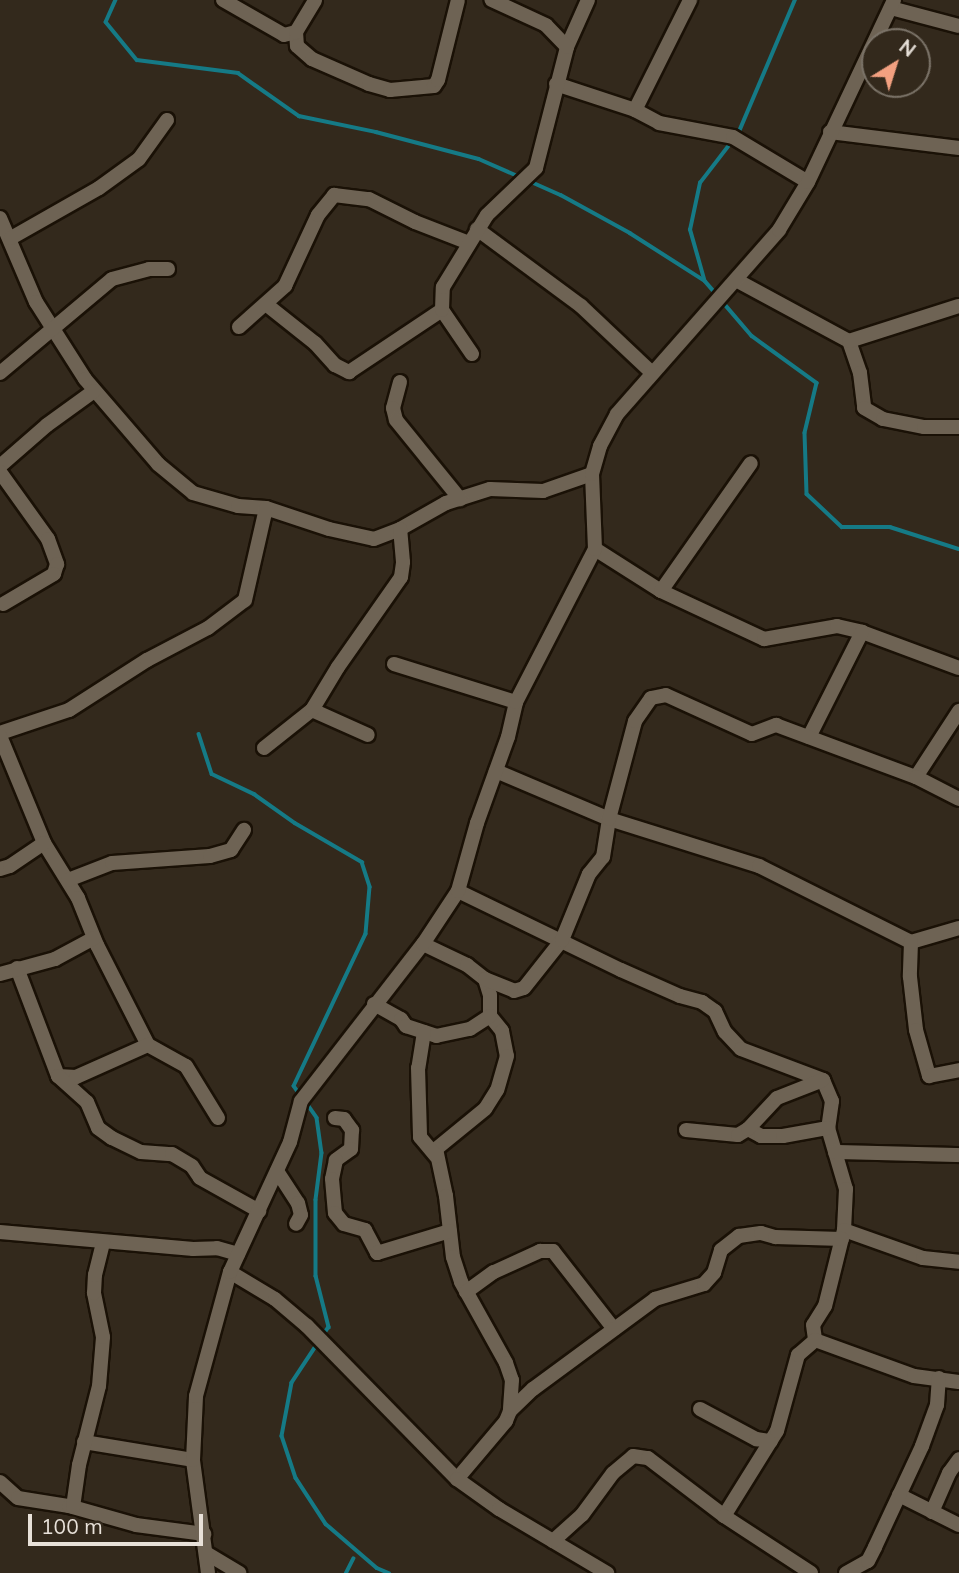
<!DOCTYPE html>
<html>
<head>
<meta charset="utf-8">
<style>
	body { margin:0 }
	#map { position:relative; width:959px; height:1573px; overflow:hidden; background:#33291c; font-family:Mulish,sans-serif }
	div>[style] { position:absolute }
	[style*='--x'] { left:calc(var(--x)*1px); top:calc(var(--y)*1px); width:calc(var(--w)*1px); rotate:calc(var(--a)*1deg) }
	.stream>* { height:3.5px; margin:-1.75px; padding:0 1.75px; transform-origin:1.75px; border-radius:1.75px; background:#157a86 }
	.roads { filter:drop-shadow(2px 0 #1a1106) drop-shadow(-2px 0 #1a1106) drop-shadow(0 2px #1a1106) drop-shadow(0 -2px #1a1106) }
	.minor>* { height:14px; margin:-7px; padding:0 7px; transform-origin:7px; border-radius:7px; background:#6e6354 }
	span { translate:-50% -50%; white-space:nowrap; text-align:center; line-height:1.15; -webkit-text-stroke:5px #33291c; paint-order:stroke }
	.north { position:absolute; left:861px; top:28px; width:70px; height:70px; box-sizing:border-box; background:#33291c; border:2px solid #7b7368; border-radius:50%; rotate:38deg; font-size:19px; font-weight:700; line-height:28px; text-align:center; color:#e8e1d9 }
	.north::after { content:''; display:block; margin:auto; width:24px; height:32px; background:#f2a080; clip-path:polygon(50% 0,100% 100%,50% 72%,0 100%) }
	.scale { position:absolute; left:28px; top:1514px; width:175px; height:32px; box-sizing:border-box; border:4px solid #e8e1d9; border-top:0; padding-left:9px; font-size:21px; line-height:24px; white-space:nowrap; color:#e8e1d9; -webkit-text-stroke:5px #33291c; paint-order:stroke }
</style>
</head>
<body>
<div id="map">
	<div class="stream">
		<i style="--x:116;--y:0;--w:24;--a:114"></i>
		<i style="--x:106;--y:22;--w:49;--a:50.8"></i>
		<i style="--x:137;--y:60;--w:102;--a:7.3"></i>
		<i style="--x:238;--y:73;--w:75;--a:35.2"></i>
		<i style="--x:299;--y:116;--w:79;--a:11.7"></i>
		<i style="--x:376;--y:132;--w:106;--a:14.7"></i>
		<i style="--x:479;--y:159;--w:45;--a:23.7"></i>
		<i style="--x:738;--y:134;--w:146;--a:-67"></i>
		<i style="--x:527;--y:180;--w:37;--a:24"></i>
		<i style="--x:561;--y:195;--w:79;--a:28.8"></i>
		<i style="--x:630;--y:233;--w:89;--a:32.6"></i>
		<i style="--x:705;--y:281;--w:18;--a:49"></i>
		<i style="--x:704;--y:279;--w:51;--a:-105.9"></i>
		<i style="--x:690;--y:230;--w:48;--a:-78"></i>
		<i style="--x:700;--y:183;--w:54;--a:-52.5"></i>
		<i style="--x:722;--y:301;--w:46;--a:49.4"></i>
		<i style="--x:752;--y:336;--w:80;--a:35.9"></i>
		<i style="--x:817;--y:383;--w:51;--a:103.5"></i>
		<i style="--x:805;--y:433;--w:61;--a:88.1"></i>
		<i style="--x:807;--y:494;--w:48;--a:43.3"></i>
		<i style="--x:842;--y:527;--w:48;--a:0"></i>
		<i style="--x:890;--y:527;--w:72;--a:17.7"></i>
		<i style="--x:199;--y:734;--w:42;--a:72"></i>
		<i style="--x:212;--y:774;--w:47;--a:25.5"></i>
		<i style="--x:254;--y:794;--w:50;--a:35.3"></i>
		<i style="--x:295;--y:823;--w:78;--a:30.2"></i>
		<i style="--x:362;--y:862;--w:26;--a:72"></i>
		<i style="--x:370;--y:887;--w:47;--a:94.9"></i>
		<i style="--x:366;--y:934;--w:168;--a:115.3"></i>
		<i style="--x:294;--y:1086;--w:12;--a:55"></i>
		<i style="--x:306;--y:1102;--w:19;--a:55"></i>
		<i style="--x:317;--y:1118;--w:35;--a:82"></i>
		<i style="--x:322;--y:1153;--w:47;--a:97.3"></i>
		<i style="--x:316;--y:1200;--w:76;--a:90"></i>
		<i style="--x:316;--y:1276;--w:53;--a:75.7"></i>
		<i style="--x:329;--y:1327;--w:11;--a:124"></i>
		<i style="--x:319;--y:1342;--w:49;--a:123.4"></i>
		<i style="--x:292;--y:1383;--w:54;--a:100.7"></i>
		<i style="--x:282;--y:1436;--w:44;--a:71.6"></i>
		<i style="--x:296;--y:1478;--w:55;--a:56.9"></i>
		<i style="--x:326;--y:1524;--w:67;--a:40.8"></i>
		<i style="--x:377;--y:1568;--w:13;--a:23"></i>
		<i style="--x:346;--y:1573;--w:16;--a:-63"></i>
	</div>
	<div class="roads">
		<div class="minor">
			<i style="--x:223;--y:0;--w:70;--a:29.8"></i>
			<i style="--x:284;--y:35;--w:12;--a:-14"></i>
			<i style="--x:296;--y:32;--w:14;--a:86"></i>
			<i style="--x:297;--y:46;--w:20;--a:41"></i>
			<i style="--x:312;--y:59;--w:62;--a:23.7"></i>
			<i style="--x:369;--y:84;--w:22;--a:16"></i>
			<i style="--x:390;--y:90;--w:44;--a:-5.2"></i>
			<i style="--x:434;--y:86;--w:7;--a:-56"></i>
			<i style="--x:438;--y:80;--w:82;--a:-76"></i>
			<i style="--x:891;--y:8;--w:70;--a:14.8"></i>
			<i style="--x:296;--y:32;--w:37;--a:-59"></i>
			<i style="--x:567;--y:47;--w:51;--a:-65.9"></i>
			<i style="--x:556;--y:84;--w:83;--a:18.2"></i>
			<i style="--x:635;--y:110;--w:27;--a:28"></i>
			<i style="--x:659;--y:123;--w:75;--a:10.7"></i>
			<i style="--x:733;--y:137;--w:87;--a:31"></i>
			<i style="--x:635;--y:110;--w:123;--a:-63.4"></i>
			<i style="--x:830;--y:132;--w:130;--a:7.1"></i>
			<i style="--x:0;--y:218;--w:91;--a:66.8"></i>
			<i style="--x:36;--y:302;--w:91;--a:57.5"></i>
			<i style="--x:85;--y:379;--w:112;--a:49.3"></i>
			<i style="--x:158;--y:464;--w:45;--a:39.6"></i>
			<i style="--x:193;--y:493;--w:47;--a:16.1"></i>
			<i style="--x:238;--y:506;--w:28;--a:4"></i>
			<i style="--x:266;--y:508;--w:66;--a:18.4"></i>
			<i style="--x:329;--y:529;--w:46;--a:12.5"></i>
			<i style="--x:374;--y:539;--w:28;--a:-21"></i>
			<i style="--x:400;--y:529;--w:53;--a:-29.5"></i>
			<i style="--x:446;--y:503;--w:46;--a:-17.7"></i>
			<i style="--x:490;--y:489;--w:53;--a:2.2"></i>
			<i style="--x:543;--y:491;--w:52;--a:-19.1"></i>
			<i style="--x:477;--y:229;--w:129;--a:36.5"></i>
			<i style="--x:581;--y:306;--w:98;--a:43.3"></i>
			<i style="--x:11;--y:238;--w:101;--a:-29.6"></i>
			<i style="--x:99;--y:188;--w:49;--a:-35.9"></i>
			<i style="--x:139;--y:159;--w:48;--a:-54.3"></i>
			<i style="--x:736;--y:280;--w:128;--a:28.4"></i>
			<i style="--x:849;--y:341;--w:34;--a:71"></i>
			<i style="--x:860;--y:373;--w:35;--a:83"></i>
			<i style="--x:864;--y:408;--w:22;--a:30"></i>
			<i style="--x:883;--y:419;--w:42;--a:11"></i>
			<i style="--x:924;--y:427;--w:35;--a:0"></i>
			<i style="--x:267;--y:305;--w:61;--a:38.4"></i>
			<i style="--x:315;--y:343;--w:30;--a:48"></i>
			<i style="--x:335;--y:365;--w:16;--a:27"></i>
			<i style="--x:349;--y:372;--w:112;--a:-33.7"></i>
			<i style="--x:239;--y:327;--w:62;--a:-41.7"></i>
			<i style="--x:285;--y:286;--w:78;--a:-65.1"></i>
			<i style="--x:318;--y:215;--w:26;--a:-51"></i>
			<i style="--x:334;--y:195;--w:35;--a:7"></i>
			<i style="--x:369;--y:199;--w:51;--a:26.6"></i>
			<i style="--x:415;--y:222;--w:58;--a:21.3"></i>
			<i style="--x:849;--y:341;--w:115;--a:-17.7"></i>
			<i style="--x:472;--y:354;--w:53;--a:-124.3"></i>
			<i style="--x:442;--y:310;--w:23;--a:-88"></i>
			<i style="--x:443;--y:287;--w:84;--a:-58.6"></i>
			<i style="--x:487;--y:215;--w:68;--a:-43.8"></i>
			<i style="--x:536;--y:168;--w:125;--a:-75.6"></i>
			<i style="--x:567;--y:47;--w:30;--a:-134"></i>
			<i style="--x:546;--y:25;--w:60;--a:-155.2"></i>
			<i style="--x:0;--y:373;--w:146;--a:-40"></i>
			<i style="--x:112;--y:279;--w:38;--a:-15"></i>
			<i style="--x:149;--y:269;--w:19;--a:0"></i>
			<i style="--x:400;--y:382;--w:27;--a:105"></i>
			<i style="--x:393;--y:408;--w:12;--a:76"></i>
			<i style="--x:396;--y:420;--w:102;--a:51"></i>
			<i style="--x:0;--y:466;--w:62;--a:-41.1"></i>
			<i style="--x:47;--y:425;--w:58;--a:-35.9"></i>
			<i style="--x:0;--y:472;--w:82;--a:54.4"></i>
			<i style="--x:48;--y:539;--w:27;--a:70"></i>
			<i style="--x:57;--y:564;--w:10;--a:107"></i>
			<i style="--x:54;--y:574;--w:59;--a:149.5"></i>
			<i style="--x:595;--y:549;--w:78;--a:32.5"></i>
			<i style="--x:661;--y:591;--w:114;--a:25"></i>
			<i style="--x:764;--y:639;--w:74;--a:-10.1"></i>
			<i style="--x:837;--y:626;--w:26;--a:13"></i>
			<i style="--x:862;--y:632;--w:103;--a:20.4"></i>
			<i style="--x:661;--y:591;--w:156;--a:-54.9"></i>
			<i style="--x:394;--y:664;--w:128;--a:17.3"></i>
			<i style="--x:312;--y:710;--w:61;--a:24.1"></i>
			<i style="--x:0;--y:733;--w:73;--a:-18.4"></i>
			<i style="--x:69;--y:710;--w:93;--a:-32.7"></i>
			<i style="--x:147;--y:660;--w:69;--a:-27.7"></i>
			<i style="--x:208;--y:628;--w:46;--a:-37.1"></i>
			<i style="--x:245;--y:600;--w:94;--a:-77.1"></i>
			<i style="--x:0;--y:736;--w:116;--a:67.6"></i>
			<i style="--x:44;--y:843;--w:65;--a:58.3"></i>
			<i style="--x:78;--y:898;--w:51;--a:68"></i>
			<i style="--x:97;--y:945;--w:112;--a:63"></i>
			<i style="--x:148;--y:1045;--w:43;--a:28.9"></i>
			<i style="--x:186;--y:1066;--w:61;--a:58.4"></i>
			<i style="--x:809;--y:737;--w:118;--a:-63.2"></i>
			<i style="--x:264;--y:748;--w:61;--a:-38.4"></i>
			<i style="--x:312;--y:710;--w:50;--a:-58.8"></i>
			<i style="--x:338;--y:667;--w:110;--a:-55"></i>
			<i style="--x:401;--y:577;--w:15;--a:-82"></i>
			<i style="--x:403;--y:562;--w:33;--a:-95"></i>
			<i style="--x:496;--y:771;--w:123;--a:23"></i>
			<i style="--x:609;--y:819;--w:157;--a:17.4"></i>
			<i style="--x:759;--y:866;--w:170;--a:26.6"></i>
			<i style="--x:911;--y:942;--w:50;--a:-16.3"></i>
			<i style="--x:916;--y:777;--w:79;--a:-56.9"></i>
			<i style="--x:0;--y:869;--w:10;--a:-17"></i>
			<i style="--x:10;--y:866;--w:41;--a:-34.1"></i>
			<i style="--x:68;--y:880;--w:47;--a:-21.1"></i>
			<i style="--x:112;--y:863;--w:98;--a:-4.1"></i>
			<i style="--x:210;--y:856;--w:22;--a:-16"></i>
			<i style="--x:231;--y:850;--w:24;--a:-57"></i>
			<i style="--x:458;--y:891;--w:181;--a:25.9"></i>
			<i style="--x:621;--y:970;--w:64;--a:23.8"></i>
			<i style="--x:680;--y:996;--w:23;--a:15"></i>
			<i style="--x:702;--y:1002;--w:16;--a:35"></i>
			<i style="--x:715;--y:1011;--w:23;--a:65"></i>
			<i style="--x:725;--y:1032;--w:23;--a:47"></i>
			<i style="--x:741;--y:1049;--w:88;--a:20.7"></i>
			<i style="--x:823;--y:1080;--w:23;--a:67"></i>
			<i style="--x:832;--y:1101;--w:27;--a:98"></i>
			<i style="--x:828;--y:1128;--w:64;--a:73.6"></i>
			<i style="--x:846;--y:1189;--w:41;--a:92.8"></i>
			<i style="--x:844;--y:1230;--w:78;--a:104"></i>
			<i style="--x:825;--y:1306;--w:22;--a:122"></i>
			<i style="--x:813;--y:1325;--w:15;--a:82"></i>
			<i style="--x:815;--y:1340;--w:105;--a:20"></i>
			<i style="--x:914;--y:1376;--w:45;--a:7.6"></i>
			<i style="--x:911;--y:942;--w:35;--a:92"></i>
			<i style="--x:910;--y:977;--w:53;--a:83.5"></i>
			<i style="--x:916;--y:1030;--w:48;--a:74.2"></i>
			<i style="--x:929;--y:1076;--w:31;--a:-11"></i>
			<i style="--x:423;--y:944;--w:49;--a:25.5"></i>
			<i style="--x:467;--y:965;--w:23;--a:38"></i>
			<i style="--x:485;--y:979;--w:17;--a:73"></i>
			<i style="--x:490;--y:995;--w:21;--a:90"></i>
			<i style="--x:490;--y:1016;--w:19;--a:51"></i>
			<i style="--x:502;--y:1031;--w:25;--a:79"></i>
			<i style="--x:507;--y:1056;--w:35;--a:106"></i>
			<i style="--x:497;--y:1090;--w:22;--a:122"></i>
			<i style="--x:485;--y:1109;--w:63;--a:140.8"></i>
			<i style="--x:436;--y:1149;--w:48;--a:78"></i>
			<i style="--x:446;--y:1196;--w:61;--a:83.5"></i>
			<i style="--x:453;--y:1257;--w:26;--a:72"></i>
			<i style="--x:461;--y:1282;--w:93;--a:60.9"></i>
			<i style="--x:506;--y:1363;--w:18;--a:71"></i>
			<i style="--x:512;--y:1380;--w:31;--a:94"></i>
			<i style="--x:510;--y:1411;--w:11;--a:112"></i>
			<i style="--x:506;--y:1421;--w:76;--a:130.2"></i>
			<i style="--x:17;--y:968;--w:116;--a:69.2"></i>
			<i style="--x:58;--y:1076;--w:18;--a:3"></i>
			<i style="--x:76;--y:1077;--w:79;--a:-24"></i>
			<i style="--x:0;--y:974;--w:57;--a:-15.3"></i>
			<i style="--x:55;--y:959;--w:44;--a:-28.3"></i>
			<i style="--x:485;--y:979;--w:31;--a:22"></i>
			<i style="--x:514;--y:991;--w:10;--a:-17"></i>
			<i style="--x:524;--y:988;--w:61;--a:-51.6"></i>
			<i style="--x:562;--y:940;--w:71;--a:-67.8"></i>
			<i style="--x:589;--y:874;--w:22;--a:-51"></i>
			<i style="--x:603;--y:857;--w:38;--a:-81"></i>
			<i style="--x:609;--y:819;--w:101;--a:-75.1"></i>
			<i style="--x:635;--y:721;--w:28;--a:-55"></i>
			<i style="--x:651;--y:698;--w:15;--a:-11"></i>
			<i style="--x:666;--y:695;--w:94;--a:24.4"></i>
			<i style="--x:752;--y:734;--w:26;--a:-21"></i>
			<i style="--x:776;--y:725;--w:149;--a:20.4"></i>
			<i style="--x:916;--y:777;--w:48;--a:27.1"></i>
			<i style="--x:374;--y:1004;--w:31;--a:29"></i>
			<i style="--x:401;--y:1019;--w:9;--a:54"></i>
			<i style="--x:406;--y:1026;--w:32;--a:18"></i>
			<i style="--x:436;--y:1036;--w:35;--a:-12"></i>
			<i style="--x:470;--y:1029;--w:24;--a:-33"></i>
			<i style="--x:424;--y:1032;--w:36;--a:99"></i>
			<i style="--x:418;--y:1068;--w:69;--a:88.3"></i>
			<i style="--x:420;--y:1137;--w:25;--a:50"></i>
			<i style="--x:58;--y:1076;--w:39;--a:42"></i>
			<i style="--x:87;--y:1102;--w:28;--a:67"></i>
			<i style="--x:98;--y:1128;--w:17;--a:36"></i>
			<i style="--x:112;--y:1138;--w:32;--a:26"></i>
			<i style="--x:141;--y:1152;--w:31;--a:4"></i>
			<i style="--x:172;--y:1154;--w:23;--a:31"></i>
			<i style="--x:192;--y:1166;--w:14;--a:56"></i>
			<i style="--x:200;--y:1178;--w:68;--a:29.2"></i>
			<i style="--x:335;--y:1118;--w:9;--a:6"></i>
			<i style="--x:344;--y:1119;--w:14;--a:54"></i>
			<i style="--x:352;--y:1130;--w:19;--a:93"></i>
			<i style="--x:351;--y:1149;--w:19;--a:144"></i>
			<i style="--x:336;--y:1160;--w:19;--a:102"></i>
			<i style="--x:332;--y:1179;--w:34;--a:85"></i>
			<i style="--x:335;--y:1213;--w:14;--a:51"></i>
			<i style="--x:344;--y:1224;--w:22;--a:16"></i>
			<i style="--x:365;--y:1230;--w:26;--a:62"></i>
			<i style="--x:377;--y:1253;--w:76;--a:-16.8"></i>
			<i style="--x:748;--y:1129;--w:15;--a:28"></i>
			<i style="--x:761;--y:1136;--w:22;--a:0"></i>
			<i style="--x:783;--y:1136;--w:46;--a:-10.1"></i>
			<i style="--x:686;--y:1130;--w:52;--a:5.5"></i>
			<i style="--x:738;--y:1135;--w:12;--a:-31"></i>
			<i style="--x:748;--y:1129;--w:42;--a:-46.9"></i>
			<i style="--x:777;--y:1098;--w:49;--a:-21.4"></i>
			<i style="--x:835;--y:1152;--w:124;--a:1.4"></i>
			<i style="--x:277;--y:1171;--w:38;--a:57"></i>
			<i style="--x:298;--y:1203;--w:12;--a:76"></i>
			<i style="--x:301;--y:1215;--w:10;--a:119"></i>
			<i style="--x:844;--y:1230;--w:84;--a:19.5"></i>
			<i style="--x:923;--y:1258;--w:36;--a:6"></i>
			<i style="--x:0;--y:1232;--w:194;--a:5"></i>
			<i style="--x:193;--y:1249;--w:24;--a:-2"></i>
			<i style="--x:217;--y:1248;--w:22;--a:16"></i>
			<i style="--x:230;--y:1272;--w:52;--a:31"></i>
			<i style="--x:275;--y:1299;--w:42;--a:40.2"></i>
			<i style="--x:307;--y:1326;--w:214;--a:45.6"></i>
			<i style="--x:457;--y:1479;--w:52;--a:35.5"></i>
			<i style="--x:499;--y:1509;--w:126;--a:30.7"></i>
			<i style="--x:466;--y:1292;--w:34;--a:-36"></i>
			<i style="--x:494;--y:1272;--w:51;--a:-24.5"></i>
			<i style="--x:540;--y:1251;--w:13;--a:0"></i>
			<i style="--x:553;--y:1251;--w:99;--a:52"></i>
			<i style="--x:700;--y:1409;--w:64;--a:28.2"></i>
			<i style="--x:756;--y:1439;--w:15;--a:8"></i>
			<i style="--x:510;--y:1411;--w:32;--a:-44"></i>
			<i style="--x:533;--y:1389;--w:152;--a:-36.4"></i>
			<i style="--x:655;--y:1299;--w:51;--a:-17"></i>
			<i style="--x:704;--y:1284;--w:15;--a:-48"></i>
			<i style="--x:714;--y:1273;--w:24;--a:-73"></i>
			<i style="--x:721;--y:1250;--w:23;--a:-38"></i>
			<i style="--x:739;--y:1236;--w:22;--a:-8"></i>
			<i style="--x:761;--y:1233;--w:15;--a:16"></i>
			<i style="--x:775;--y:1237;--w:67;--a:1.7"></i>
			<i style="--x:84;--y:1442;--w:110;--a:9.4"></i>
			<i style="--x:0;--y:1482;--w:24;--a:42"></i>
			<i style="--x:18;--y:1498;--w:52;--a:8.9"></i>
			<i style="--x:69;--y:1506;--w:70;--a:15.8"></i>
			<i style="--x:136;--y:1525;--w:69;--a:7.5"></i>
			<i style="--x:899;--y:1495;--w:67;--a:26.6"></i>
			<i style="--x:73;--y:1507;--w:42;--a:-81.9"></i>
			<i style="--x:79;--y:1465;--w:81;--a:-75.8"></i>
			<i style="--x:99;--y:1386;--w:49;--a:-85.3"></i>
			<i style="--x:103;--y:1337;--w:45;--a:-101.6"></i>
			<i style="--x:94;--y:1293;--w:18;--a:-87"></i>
			<i style="--x:95;--y:1275;--w:34;--a:-76"></i>
			<i style="--x:932;--y:1512;--w:43;--a:-66.4"></i>
			<i style="--x:949;--y:1473;--w:17;--a:-54"></i>
			<i style="--x:724;--y:1516;--w:100;--a:-58.1"></i>
			<i style="--x:777;--y:1431;--w:79;--a:-74.6"></i>
			<i style="--x:798;--y:1355;--w:23;--a:-41"></i>
			<i style="--x:553;--y:1541;--w:39;--a:-42"></i>
			<i style="--x:582;--y:1515;--w:52;--a:-53.6"></i>
			<i style="--x:613;--y:1473;--w:26;--a:-40"></i>
			<i style="--x:633;--y:1456;--w:15;--a:8"></i>
			<i style="--x:648;--y:1458;--w:96;--a:37.3"></i>
			<i style="--x:724;--y:1516;--w:104;--a:33.2"></i>
			<i style="--x:206;--y:1553;--w:39;--a:31"></i>
			<i style="--x:208;--y:1573;--w:114;--a:-97.6"></i>
			<i style="--x:193;--y:1460;--w:64;--a:-87.3"></i>
			<i style="--x:196;--y:1396;--w:129;--a:-74.7"></i>
			<i style="--x:230;--y:1272;--w:143;--a:-65.2"></i>
			<i style="--x:290;--y:1142;--w:42;--a:-75"></i>
			<i style="--x:301;--y:1101;--w:199;--a:-52.2"></i>
			<i style="--x:423;--y:944;--w:64;--a:-56.6"></i>
			<i style="--x:458;--y:891;--w:71;--a:-74.4"></i>
			<i style="--x:477;--y:823;--w:91;--a:-70.2"></i>
			<i style="--x:508;--y:737;--w:36;--a:-77"></i>
			<i style="--x:516;--y:702;--w:172;--a:-62.7"></i>
			<i style="--x:595;--y:549;--w:75;--a:-92.3"></i>
			<i style="--x:592;--y:474;--w:29;--a:-74"></i>
			<i style="--x:600;--y:446;--w:36;--a:-62"></i>
			<i style="--x:617;--y:414;--w:245;--a:-48.6"></i>
			<i style="--x:779;--y:230;--w:56;--a:-58.9"></i>
			<i style="--x:808;--y:182;--w:201;--a:-64.7"></i>
			<i style="--x:846;--y:1573;--w:25;--a:-29"></i>
			<i style="--x:868;--y:1561;--w:16;--a:-63"></i>
			<i style="--x:875;--y:1547;--w:111;--a:-65"></i>
			<i style="--x:922;--y:1446;--w:44;--a:-69.9"></i>
			<i style="--x:937;--y:1405;--w:27;--a:-86"></i>
		</div>
	</div>
	<div class="north">N</div>
	<div class="scale">100 m</div>
</div>
</body>
</html>
